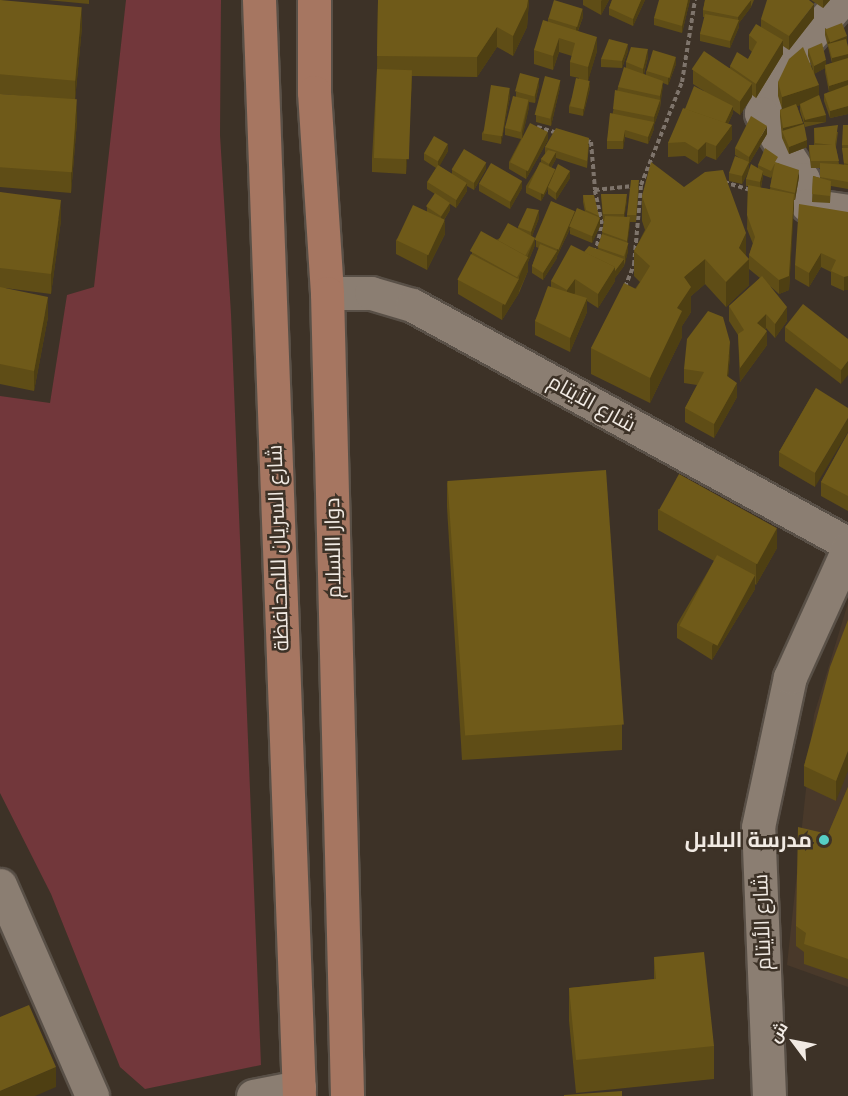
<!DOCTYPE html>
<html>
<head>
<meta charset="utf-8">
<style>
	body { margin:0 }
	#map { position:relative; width:848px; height:1096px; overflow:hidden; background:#3d3227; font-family:"Space Grotesk",Cairo,sans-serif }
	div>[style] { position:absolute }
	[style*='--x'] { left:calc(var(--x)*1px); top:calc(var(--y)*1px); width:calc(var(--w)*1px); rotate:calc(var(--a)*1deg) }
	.built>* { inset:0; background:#49392a }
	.green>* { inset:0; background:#72373b }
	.path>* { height:4px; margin-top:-2px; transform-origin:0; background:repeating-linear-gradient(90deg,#7e746b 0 4.5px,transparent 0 7.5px) }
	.roads { filter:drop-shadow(2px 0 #595047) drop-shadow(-2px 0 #595047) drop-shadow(0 2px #595047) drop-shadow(0 -2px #595047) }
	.minor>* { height:33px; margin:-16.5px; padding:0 16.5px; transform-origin:16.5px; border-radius:16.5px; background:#8b7e72 }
	.major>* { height:33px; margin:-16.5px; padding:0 16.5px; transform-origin:16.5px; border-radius:16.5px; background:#a67661 }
	.wall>* { inset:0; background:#5f4d16 }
	.shaded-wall>* { inset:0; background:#4e3f12; transform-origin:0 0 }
	.building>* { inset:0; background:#6f5a19; transform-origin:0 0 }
	.dots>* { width:16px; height:16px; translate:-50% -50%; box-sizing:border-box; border:3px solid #3d3227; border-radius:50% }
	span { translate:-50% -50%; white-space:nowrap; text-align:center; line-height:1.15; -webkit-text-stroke:5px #3d3227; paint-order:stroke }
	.street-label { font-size:21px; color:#f1eae3 }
	.poi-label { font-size:21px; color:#f1eae3; font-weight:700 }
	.right { translate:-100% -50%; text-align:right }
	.north { position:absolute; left:764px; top:1012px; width:60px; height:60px; -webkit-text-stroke:4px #3d3227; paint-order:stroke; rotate:302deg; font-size:16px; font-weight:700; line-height:24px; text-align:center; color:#f1eae3 }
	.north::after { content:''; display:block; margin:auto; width:21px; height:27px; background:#f1eae3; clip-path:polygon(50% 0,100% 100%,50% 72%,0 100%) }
</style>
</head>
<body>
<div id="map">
	<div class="built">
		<i style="clip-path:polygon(848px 603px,848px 987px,787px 965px,814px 715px)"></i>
	</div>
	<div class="green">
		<i style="clip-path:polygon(126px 0,221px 0,220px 135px,231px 314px,261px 1065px,145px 1089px,120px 1067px,51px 894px,0 793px,0 396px,50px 403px,67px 295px,94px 287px)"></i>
	</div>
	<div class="path">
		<i style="--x:537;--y:127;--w:22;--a:16"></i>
		<i style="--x:586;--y:141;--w:5;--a:11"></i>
		<i style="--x:591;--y:142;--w:48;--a:85.2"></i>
		<i style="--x:724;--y:182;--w:28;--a:17"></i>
		<i style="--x:595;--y:253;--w:30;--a:-76"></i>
		<i style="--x:602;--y:224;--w:35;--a:-102"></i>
		<i style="--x:595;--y:190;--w:38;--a:-6"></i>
		<i style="--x:625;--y:287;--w:24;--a:-68"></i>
		<i style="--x:634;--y:265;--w:80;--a:-85"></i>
		<i style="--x:641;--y:185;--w:111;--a:-68.3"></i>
		<i style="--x:682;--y:82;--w:83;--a:-81"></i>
	</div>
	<div class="roads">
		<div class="minor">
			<i style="--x:847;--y:0;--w:7;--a:164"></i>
			<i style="--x:840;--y:2;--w:93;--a:131.1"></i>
			<i style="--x:779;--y:72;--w:45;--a:113.7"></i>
			<i style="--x:761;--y:113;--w:78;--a:57.5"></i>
			<i style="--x:803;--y:179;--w:26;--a:81"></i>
			<i style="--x:807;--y:205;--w:41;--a:8.3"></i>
			<i style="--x:327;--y:293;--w:44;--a:0"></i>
			<i style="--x:371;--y:293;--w:43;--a:16.3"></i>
			<i style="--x:412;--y:305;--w:497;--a:28.7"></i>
			<i style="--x:0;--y:885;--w:230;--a:66.4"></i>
			<i style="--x:253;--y:1096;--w:47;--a:-11.1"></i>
			<i style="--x:769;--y:1096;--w:269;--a:-92.3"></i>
			<i style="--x:758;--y:827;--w:153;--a:-78"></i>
			<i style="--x:790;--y:677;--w:141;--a:-65.6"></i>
		</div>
		<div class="major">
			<i style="--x:259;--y:0;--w:1097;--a:87.91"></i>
			<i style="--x:314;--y:0;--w:92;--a:90"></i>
			<i style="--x:314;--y:92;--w:201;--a:86.3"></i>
			<i style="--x:327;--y:293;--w:803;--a:88.57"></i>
		</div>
	</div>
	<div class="wall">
		<i style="clip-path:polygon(0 0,82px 27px,75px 100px,0 94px)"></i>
		<i style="clip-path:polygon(47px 0,89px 0,89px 4px)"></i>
		<i style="clip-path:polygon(378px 0,529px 0,527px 27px,513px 56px,497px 47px,477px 77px,412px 76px,406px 174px,372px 172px,372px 158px,377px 69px)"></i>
		<i style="clip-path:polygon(583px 0,609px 0,601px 15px,583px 5px)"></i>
		<i style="clip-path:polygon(612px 0,645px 0,633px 26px,609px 15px,609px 8px)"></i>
		<i style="clip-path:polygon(690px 0,682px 33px,654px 25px,654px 18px)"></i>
		<i style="clip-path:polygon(705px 0,754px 0,751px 7px,739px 23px,739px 27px,730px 48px,700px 41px,700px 34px,705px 17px,703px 17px,703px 10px)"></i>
		<i style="clip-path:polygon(811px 0,830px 0,823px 8px)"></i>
		<i style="clip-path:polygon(583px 17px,578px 31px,597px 51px,588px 80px,590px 88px,583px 116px,569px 113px,569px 106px,579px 78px,570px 76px,570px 62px,572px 56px,559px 52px,553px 70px,534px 64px,534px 50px,548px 22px,548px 18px)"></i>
		<i style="clip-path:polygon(814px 18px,789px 50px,783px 46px,783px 54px,756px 98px,752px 95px,740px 115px,733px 110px,733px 113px,728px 124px,732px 139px,716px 160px,706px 156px,698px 164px,685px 156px,668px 157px,668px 143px,685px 109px,704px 91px,693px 84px,693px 70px,730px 68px,730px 66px,748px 59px,752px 52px,749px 49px,749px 35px,761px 27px,761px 19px)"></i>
		<i style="clip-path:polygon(825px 28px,847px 43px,848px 47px,848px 114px,830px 118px,824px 101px,824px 94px,829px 92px,825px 72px,825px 68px,814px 74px,819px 95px,826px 122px,805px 127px,800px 111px,800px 105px,797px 106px,803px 124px,807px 147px,789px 154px,782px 138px,780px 117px,780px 110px,782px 109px,778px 96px,778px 82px,813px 70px,808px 56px,808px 49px,826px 65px,832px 63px,825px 35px)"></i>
		<i style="clip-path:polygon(628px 51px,622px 68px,601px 67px,601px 59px)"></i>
		<i style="clip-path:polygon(648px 57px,644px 74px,646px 75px,646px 71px,676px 64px,668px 85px,663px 83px,660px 108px,654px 125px,654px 124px,654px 129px,648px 144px,625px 137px,623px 149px,607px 149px,607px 141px,618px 87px,626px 68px,626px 62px)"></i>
		<i style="clip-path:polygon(539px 85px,535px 103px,529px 102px,529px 107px,522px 138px,548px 140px,526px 179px,509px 169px,509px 162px,521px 139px,505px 135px,505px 128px,516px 97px,516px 92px)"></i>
		<i style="clip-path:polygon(560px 87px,551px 126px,536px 122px,536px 115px)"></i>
		<i style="clip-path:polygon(0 94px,77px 121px,71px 193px,0 187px)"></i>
		<i style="clip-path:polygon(510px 96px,501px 144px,482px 140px,482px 133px)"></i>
		<i style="clip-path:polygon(848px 125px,848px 189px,831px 186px,830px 203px,812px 202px,813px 176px,820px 178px,820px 168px,811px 168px,809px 152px,809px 145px,814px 145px,814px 128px,838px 132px,836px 147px,839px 164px,844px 165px,842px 145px)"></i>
		<i style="clip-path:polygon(767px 134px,749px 164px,749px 170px,742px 184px,729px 181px,729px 173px,741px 159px,735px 155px,735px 148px)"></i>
		<i style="clip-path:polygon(589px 145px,587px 168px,556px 158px,556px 159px,551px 168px,555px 172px,570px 178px,556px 200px,548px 194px,548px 189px,541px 201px,526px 193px,526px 186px,541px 162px,541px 159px,545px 154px,545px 147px)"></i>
		<i style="clip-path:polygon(448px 151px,439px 166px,452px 174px,452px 170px,486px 169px,474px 190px,467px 186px,467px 191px,456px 208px,450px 204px,450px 210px,444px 220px,445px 234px,427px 270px,396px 254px,396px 240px,427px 211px,427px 207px,435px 194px,427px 189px,427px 182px,436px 168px,424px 160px,424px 153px)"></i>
		<i style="clip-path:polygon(evenodd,778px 163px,799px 177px,795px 200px,794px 200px,789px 290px,779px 294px,770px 286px,787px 321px,775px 338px,766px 328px,765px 330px,767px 345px,740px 382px,738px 335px,729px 321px,729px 306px,760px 278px,749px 269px,749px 255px,753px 244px,747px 229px,748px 186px,746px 186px,746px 179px,758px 168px,758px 165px,778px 163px,763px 175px,771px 178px,772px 176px,770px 189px,761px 188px,763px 175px)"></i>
		<i style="clip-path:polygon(479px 184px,522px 188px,510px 209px,479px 191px)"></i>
		<i style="clip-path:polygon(639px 187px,636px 222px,630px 222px,627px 243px,628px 251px,624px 266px,615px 278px,615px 281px,598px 308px,587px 301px,587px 312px,570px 352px,535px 335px,535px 321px,551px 287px,551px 281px,584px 252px,598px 249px,602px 234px,604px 221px,603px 221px,601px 194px,627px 201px,624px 217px,627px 217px,627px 215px)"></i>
		<i style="clip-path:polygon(0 192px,61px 220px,51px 294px,5px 288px,48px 317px,34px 391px,0 384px)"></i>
		<i style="clip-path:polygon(583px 195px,599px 216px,600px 226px,592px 243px,570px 234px,570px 229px,557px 256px,557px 258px,543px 280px,532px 273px,532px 266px,539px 248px,536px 247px,536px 240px,575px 215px,585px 212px,583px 202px)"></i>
		<i style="clip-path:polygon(642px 196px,746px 256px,749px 285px,726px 307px,705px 284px,691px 296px,691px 312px,682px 326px,682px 337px,650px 403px,591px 374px,591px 348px,640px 282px,634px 276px,634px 251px,645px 230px,642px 221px)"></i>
		<i style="clip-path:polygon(848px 212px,844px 291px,831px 285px,831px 272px,821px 267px,809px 287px,795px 279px,795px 265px)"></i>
		<i style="clip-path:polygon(539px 218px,532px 236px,535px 245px,528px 262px,528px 271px,519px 293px,502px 320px,458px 294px,458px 280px,472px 254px,472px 252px,518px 229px,518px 227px)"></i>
		<i style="clip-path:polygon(785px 327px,848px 339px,841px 384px,785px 341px)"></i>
		<i style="clip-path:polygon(730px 356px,728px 376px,737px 397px,714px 438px,685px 422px,685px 408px,697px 385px,684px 383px,684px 369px)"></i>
		<i style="clip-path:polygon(816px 388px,815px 487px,779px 466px,779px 452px)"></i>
		<i style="clip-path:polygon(848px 433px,848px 511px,821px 496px,821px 482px)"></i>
		<i style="clip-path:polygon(447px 482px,622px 724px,622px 750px,462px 760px,447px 507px)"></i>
		<i style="clip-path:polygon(658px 509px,777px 548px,756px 585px,755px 584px,755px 589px,712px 660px,677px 638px,677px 624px,714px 561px,658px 530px)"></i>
		<i style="clip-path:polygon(848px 620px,836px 801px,804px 786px,804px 766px)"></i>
		<i style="clip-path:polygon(848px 787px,848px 979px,804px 964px,804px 952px,796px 946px,796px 926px,828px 834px)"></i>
		<i style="clip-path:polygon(654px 957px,714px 1046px,714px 1079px,576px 1093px,569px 1021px,569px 988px,654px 979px)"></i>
	</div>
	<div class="shaded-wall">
		<i style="clip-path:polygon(528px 0,529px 0,527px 27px,513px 56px,513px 36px)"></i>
		<i style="clip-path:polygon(602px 0,609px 0,601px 15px,601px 1px)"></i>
		<i style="clip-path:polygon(641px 0,645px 0,633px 26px,633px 19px)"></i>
		<i style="clip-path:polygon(688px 0,690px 0,682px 33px,682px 26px)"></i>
		<i style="clip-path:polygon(751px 0,751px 7px,739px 23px,739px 27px,730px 48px,730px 41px,738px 21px,738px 17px)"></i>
		<i style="clip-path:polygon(823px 0,830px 0,823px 8px)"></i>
		<i style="clip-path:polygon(814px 4px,814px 18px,789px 50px,789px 36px)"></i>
		<i style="clip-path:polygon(82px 7px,82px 27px,75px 100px,75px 80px)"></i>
		<i style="clip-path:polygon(583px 9px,583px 17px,576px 35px,576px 28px)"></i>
		<i style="clip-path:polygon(497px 27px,497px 47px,477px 77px,477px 57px)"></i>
		<i style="clip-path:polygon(847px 36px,847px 43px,828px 44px,828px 49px,828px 42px)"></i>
		<i style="clip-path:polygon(597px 37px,597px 51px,588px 81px,588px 67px)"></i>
		<i style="clip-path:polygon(559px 38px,559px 52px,553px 70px,553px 56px)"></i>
		<i style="clip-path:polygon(783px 40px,783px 54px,756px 98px,756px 84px)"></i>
		<i style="clip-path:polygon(628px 44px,628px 51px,622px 68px,622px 61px)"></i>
		<i style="clip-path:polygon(648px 49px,648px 57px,643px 76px,643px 69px)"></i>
		<i style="clip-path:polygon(848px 54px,848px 61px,832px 66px,832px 58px)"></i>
		<i style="clip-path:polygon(676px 57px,676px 64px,668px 85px,668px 77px)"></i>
		<i style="clip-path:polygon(826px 60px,826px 67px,825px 65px,825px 68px,814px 74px,814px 66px)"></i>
		<i style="clip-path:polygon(412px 70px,412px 84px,406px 174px,406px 160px)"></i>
		<i style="clip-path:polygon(539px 78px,539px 85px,535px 103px,535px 96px)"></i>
		<i style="clip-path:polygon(560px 80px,560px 87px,551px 126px,551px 119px)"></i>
		<i style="clip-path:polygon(848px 80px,848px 87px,829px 93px,829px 86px)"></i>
		<i style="clip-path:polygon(590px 81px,590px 88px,583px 116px,583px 109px)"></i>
		<i style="clip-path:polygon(663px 81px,663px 88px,660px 103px,660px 96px)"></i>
		<i style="clip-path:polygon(752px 83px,752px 97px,740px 115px,740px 101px)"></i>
		<i style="clip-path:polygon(819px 85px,819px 99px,782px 111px,782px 97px)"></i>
		<i style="clip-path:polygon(510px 88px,510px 96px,501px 144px,501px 136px)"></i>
		<i style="clip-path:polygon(77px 100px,77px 121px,71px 193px,71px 173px)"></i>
		<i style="clip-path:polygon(529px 100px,529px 107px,522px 139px,522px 132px)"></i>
		<i style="clip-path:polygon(660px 100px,660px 108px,654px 125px,654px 117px)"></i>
		<i style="clip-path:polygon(733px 106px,733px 113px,724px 132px,724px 125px)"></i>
		<i style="clip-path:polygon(848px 106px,848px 114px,830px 118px,830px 111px)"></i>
		<i style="left:826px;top:115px;width:7px;height:22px;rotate:90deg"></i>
		<i style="clip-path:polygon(654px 122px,654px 129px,648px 144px,648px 137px)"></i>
		<i style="clip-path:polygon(803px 123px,803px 130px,783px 132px,783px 128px)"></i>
		<i style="clip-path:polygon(732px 125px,732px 139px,716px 160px,716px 146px)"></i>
		<i style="clip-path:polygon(767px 126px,767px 134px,749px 164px,749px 157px)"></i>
		<i style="clip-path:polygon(625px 130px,625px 137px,623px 149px,623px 141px)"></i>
		<i style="clip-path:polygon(548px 132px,548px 140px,526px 179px,526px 171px)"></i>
		<i style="clip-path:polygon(807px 140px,807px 147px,789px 154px,789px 147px)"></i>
		<i style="clip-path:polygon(706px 142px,706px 156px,698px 164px,698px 150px)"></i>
		<i style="clip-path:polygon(448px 144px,448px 151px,438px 169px,438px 161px)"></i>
		<i style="clip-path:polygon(556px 152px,556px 159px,549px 171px,549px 164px)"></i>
		<i style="clip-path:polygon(486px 162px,486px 169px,474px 190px,474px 182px)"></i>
		<i style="clip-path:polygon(749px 162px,749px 170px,742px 184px,742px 176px)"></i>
		<i style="clip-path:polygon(555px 169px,555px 177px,548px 187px,548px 189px,541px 201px,541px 194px)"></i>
		<i style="clip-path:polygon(799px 170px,799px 177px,795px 200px,795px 193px)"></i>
		<i style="clip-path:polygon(570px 171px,570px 178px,556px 200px,556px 193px)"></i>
		<i style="clip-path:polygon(763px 171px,763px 178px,760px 189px,760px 182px)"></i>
		<i style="clip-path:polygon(522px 181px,522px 188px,510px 209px,510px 202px)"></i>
		<i style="clip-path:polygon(467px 183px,467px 191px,456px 208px,456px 200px)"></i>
		<i style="clip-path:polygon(627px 194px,627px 201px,624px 221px,624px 214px)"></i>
		<i style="clip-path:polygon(794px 194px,794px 208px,789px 290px,779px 294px,779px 280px)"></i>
		<i style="clip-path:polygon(61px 200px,61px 220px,51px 294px,51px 274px)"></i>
		<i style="clip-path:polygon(450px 203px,450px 210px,441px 224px,441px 217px)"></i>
		<i style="clip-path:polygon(539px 210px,539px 218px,531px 239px,531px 232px)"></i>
		<i style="clip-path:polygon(575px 211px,575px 218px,557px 256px,557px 249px)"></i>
		<i style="clip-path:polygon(630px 217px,630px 225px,627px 248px,627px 241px)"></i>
		<i style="clip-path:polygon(600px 218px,600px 226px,592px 243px,592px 236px)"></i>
		<i style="clip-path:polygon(445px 220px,445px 234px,427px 270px,427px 256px)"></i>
		<i style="clip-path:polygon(746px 233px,746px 259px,749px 259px,749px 285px,726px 307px,726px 282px,739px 248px)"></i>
		<i style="clip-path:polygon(535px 238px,535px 245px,528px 262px,528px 271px,519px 291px,519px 277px)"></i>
		<i style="clip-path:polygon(628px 243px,628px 251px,625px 264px,625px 257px)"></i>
		<i style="clip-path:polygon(557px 251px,557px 258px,543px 280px,543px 273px)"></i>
		<i style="clip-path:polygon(821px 253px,821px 267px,809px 287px,809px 273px)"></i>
		<i style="clip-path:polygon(624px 259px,624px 266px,615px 278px,615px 271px)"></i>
		<i style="clip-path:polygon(705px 259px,705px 284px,691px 296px,691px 312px,682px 326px,682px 337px,650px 403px,650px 378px,677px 308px,684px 277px)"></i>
		<i style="clip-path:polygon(615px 267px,615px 281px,598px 308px,598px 294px)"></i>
		<i style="left:848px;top:276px;width:14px;height:4px;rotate:90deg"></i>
		<i style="clip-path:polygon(519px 279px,519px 293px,502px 320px,502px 306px)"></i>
		<i style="clip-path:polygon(575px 279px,575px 293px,567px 304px,567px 290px)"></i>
		<i style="clip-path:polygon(48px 297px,48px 317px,34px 391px,34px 371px)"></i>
		<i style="clip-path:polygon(587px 298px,587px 312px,570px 352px,570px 338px)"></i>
		<i style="clip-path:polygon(787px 307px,787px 321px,775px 338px,775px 324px)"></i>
		<i style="clip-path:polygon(766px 314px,766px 328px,757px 337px,757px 323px)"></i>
		<i style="clip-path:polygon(767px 331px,767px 345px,740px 382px,740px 368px)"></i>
		<i style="clip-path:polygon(730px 342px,730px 356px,727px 390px,727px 376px)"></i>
		<i style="clip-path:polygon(848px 361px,848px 375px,841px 384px,841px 370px)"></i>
		<i style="clip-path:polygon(737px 383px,737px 397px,714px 438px,714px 424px)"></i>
		<i style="clip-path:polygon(848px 418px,848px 432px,815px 487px,815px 473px)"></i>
		<i style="clip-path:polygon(777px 528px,777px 548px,756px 585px,756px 564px)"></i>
		<i style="clip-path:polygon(755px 575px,755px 589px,712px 660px,712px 646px)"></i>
		<i style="clip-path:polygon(848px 751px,848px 771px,836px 801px,836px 781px)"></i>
		<i style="clip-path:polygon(56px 1067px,56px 1087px,35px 1096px,0 1096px,0 1091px)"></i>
	</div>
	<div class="building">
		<i style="left:0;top:0;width:82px;height:74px;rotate:5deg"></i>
		<i style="clip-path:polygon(378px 0,528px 0,527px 7px,513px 36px,497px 27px,477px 57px,377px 56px)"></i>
		<i style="left:554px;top:0;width:30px;height:19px;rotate:17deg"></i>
		<i style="clip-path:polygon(612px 0,641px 0,633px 19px,609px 8px)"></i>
		<i style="clip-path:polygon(659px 0,688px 0,682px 26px,654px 18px)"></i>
		<i style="clip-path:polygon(705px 0,751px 0,738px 17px,703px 10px)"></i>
		<i style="clip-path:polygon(767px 0,809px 0,814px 4px,789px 36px,761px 19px)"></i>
		<i style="clip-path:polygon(705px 14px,739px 20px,730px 41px,700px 34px)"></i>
		<i style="clip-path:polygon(543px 20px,597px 37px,588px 67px,570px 62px,575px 43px,559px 38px,553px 56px,534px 50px)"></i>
		<i style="left:842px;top:23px;width:14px;height:18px;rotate:69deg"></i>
		<i style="clip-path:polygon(756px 24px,783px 40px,756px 84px,730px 66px,737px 52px,748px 59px,757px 42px,749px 35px)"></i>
		<i style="clip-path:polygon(609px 39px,628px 44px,622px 61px,601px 59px)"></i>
		<i style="clip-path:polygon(846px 39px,848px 47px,848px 54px,832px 58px,828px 44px)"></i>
		<i style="clip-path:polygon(822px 43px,826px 60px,814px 66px,808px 49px)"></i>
		<i style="clip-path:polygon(631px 47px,648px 49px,643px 69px,626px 62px)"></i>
		<i style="clip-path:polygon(803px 47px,819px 85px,782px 97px,778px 82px,789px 59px)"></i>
		<i style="left:653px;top:50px;width:24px;height:22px;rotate:17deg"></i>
		<i style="left:704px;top:51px;width:58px;height:22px;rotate:34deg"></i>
		<i style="clip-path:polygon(848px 58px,848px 80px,829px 86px,825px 65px)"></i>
		<i style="clip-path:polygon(624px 67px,663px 81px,660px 96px,618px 87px)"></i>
		<i style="left:377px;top:69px;width:35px;height:89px;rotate:2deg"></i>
		<i style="left:520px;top:73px;width:20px;height:19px;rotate:15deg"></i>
		<i style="left:545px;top:76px;width:16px;height:40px;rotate:15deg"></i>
		<i style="left:576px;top:78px;width:14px;height:29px;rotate:12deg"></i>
		<i style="left:491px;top:85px;width:19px;height:49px;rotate:9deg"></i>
		<i style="clip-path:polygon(848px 85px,848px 106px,830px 111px,824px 94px)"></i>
		<i style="clip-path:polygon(694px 86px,733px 106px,725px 123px,685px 109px)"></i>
		<i style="clip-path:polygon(615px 90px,660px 100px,654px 117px,613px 109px)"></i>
		<i style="left:0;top:94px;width:77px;height:73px;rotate:4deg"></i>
		<i style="clip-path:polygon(819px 95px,826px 115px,805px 120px,800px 104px)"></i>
		<i style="left:513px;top:96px;width:16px;height:33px;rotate:14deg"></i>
		<i style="clip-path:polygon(796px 104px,803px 123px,783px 128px,780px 110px)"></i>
		<i style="clip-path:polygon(683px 108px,732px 125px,716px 146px,706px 142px,698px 150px,685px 142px,668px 143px)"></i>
		<i style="clip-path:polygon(610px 113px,654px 122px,648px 137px,625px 130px,623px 141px,607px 141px)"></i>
		<i style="clip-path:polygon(751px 116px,767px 126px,749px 157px,735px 148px)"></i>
		<i style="left:530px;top:123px;width:20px;height:44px;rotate:27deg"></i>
		<i style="clip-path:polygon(804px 124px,807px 140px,789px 147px,782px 131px)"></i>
		<i style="clip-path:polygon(838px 125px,835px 144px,839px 161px,811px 161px,809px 145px,832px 145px,815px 143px,814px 128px)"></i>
		<i style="clip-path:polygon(843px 125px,848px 125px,848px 145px,842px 145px)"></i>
		<i style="clip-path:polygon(556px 128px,589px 138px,587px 161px,545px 147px)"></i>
		<i style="left:434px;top:136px;width:16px;height:20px;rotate:30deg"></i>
		<i style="clip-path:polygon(765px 148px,778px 157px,775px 162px,799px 170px,795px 193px,770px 187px,775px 163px,771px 171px,758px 165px)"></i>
		<i style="clip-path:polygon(842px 148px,848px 148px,848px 164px,844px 163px)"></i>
		<i style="left:464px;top:149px;width:26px;height:24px;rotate:31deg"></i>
		<i style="clip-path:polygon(548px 150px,556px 152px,549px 164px,541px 159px)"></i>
		<i style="clip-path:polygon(735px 156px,749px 162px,742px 176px,729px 173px)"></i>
		<i style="left:540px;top:162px;width:17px;height:28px;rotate:25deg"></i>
		<i style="clip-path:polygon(651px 162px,684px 187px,705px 172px,723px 170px,746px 233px,739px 248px,749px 259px,726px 282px,705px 259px,684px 277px,691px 287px,677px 308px,682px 311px,650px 378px,591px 348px,624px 283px,636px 289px,650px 266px,634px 251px,651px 221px,642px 196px)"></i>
		<i style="left:491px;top:163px;width:36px;height:24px;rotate:30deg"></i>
		<i style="clip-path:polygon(820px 163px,848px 165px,848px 182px,820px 177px)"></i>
		<i style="clip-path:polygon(558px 164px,570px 171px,556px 193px,548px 187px)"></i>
		<i style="clip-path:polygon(751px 164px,763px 171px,760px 182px,746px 179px)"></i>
		<i style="left:438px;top:165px;width:34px;height:20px;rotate:32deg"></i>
		<i style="clip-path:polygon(813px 176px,831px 181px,830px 196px,812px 194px)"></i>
		<i style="clip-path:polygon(631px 180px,639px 180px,636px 215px,627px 215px)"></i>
		<i style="clip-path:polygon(748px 185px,794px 194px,789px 276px,779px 280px,749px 255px,755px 237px,747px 215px)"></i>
		<i style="clip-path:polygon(0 192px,61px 200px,51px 274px,0 268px)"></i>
		<i style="left:435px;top:193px;width:18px;height:16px;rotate:34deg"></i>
		<i style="clip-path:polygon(601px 194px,627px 194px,624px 214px,603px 214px)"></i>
		<i style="clip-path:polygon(583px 195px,594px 195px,599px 216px,586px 210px)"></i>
		<i style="left:551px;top:201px;width:26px;height:42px;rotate:23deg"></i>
		<i style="clip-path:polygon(799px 204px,848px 212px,848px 276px,844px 277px,831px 271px,836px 260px,821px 253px,809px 273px,795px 265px)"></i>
		<i style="left:413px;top:205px;width:35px;height:39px;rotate:25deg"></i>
		<i style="clip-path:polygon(527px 208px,539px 210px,531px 232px,518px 227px)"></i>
		<i style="left:577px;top:208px;width:25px;height:20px;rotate:23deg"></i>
		<i style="clip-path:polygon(605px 216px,630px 217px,627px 241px,602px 232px)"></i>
		<i style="left:508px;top:223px;width:31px;height:20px;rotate:29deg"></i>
		<i style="left:481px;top:231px;width:54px;height:23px;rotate:29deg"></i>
		<i style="left:602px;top:234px;width:28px;height:14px;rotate:19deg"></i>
		<i style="clip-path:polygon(540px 244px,557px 251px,543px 273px,532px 266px)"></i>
		<i style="clip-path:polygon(571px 245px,615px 267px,598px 294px,575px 279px,567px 290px,551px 281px)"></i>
		<i style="clip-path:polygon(589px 246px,624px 259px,615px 271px,615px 267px,584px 252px)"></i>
		<i style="left:471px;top:254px;width:54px;height:29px;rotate:28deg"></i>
		<i style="clip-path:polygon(762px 276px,787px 307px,775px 324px,766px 314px,757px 323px,767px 331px,740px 368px,738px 334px,744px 330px,729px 306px)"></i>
		<i style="clip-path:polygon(548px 286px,587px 298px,570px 338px,535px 321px)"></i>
		<i style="clip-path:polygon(0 287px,48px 297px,34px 371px,0 364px)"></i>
		<i style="clip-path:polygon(803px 304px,848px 339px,848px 361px,841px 370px,785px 327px)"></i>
		<i style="clip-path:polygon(708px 311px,723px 317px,730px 342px,727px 376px,737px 383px,714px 424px,685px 408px,704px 372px,684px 369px,687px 339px)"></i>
		<i style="clip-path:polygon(816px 388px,848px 408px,848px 418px,815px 473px,779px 452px)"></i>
		<i style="clip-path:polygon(848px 433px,848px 496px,821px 482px)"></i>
		<i style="left:606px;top:470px;width:255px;height:159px;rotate:86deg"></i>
		<i style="left:679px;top:474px;width:112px;height:41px;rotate:29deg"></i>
		<i style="left:717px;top:555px;width:43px;height:80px;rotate:28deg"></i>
		<i style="clip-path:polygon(848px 620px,848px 751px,836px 781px,804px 766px,830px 667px)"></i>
		<i style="clip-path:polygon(848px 787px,848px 959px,804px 944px,806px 933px,796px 926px,798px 827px,828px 834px)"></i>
		<i style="clip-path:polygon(704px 952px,714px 1046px,576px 1060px,569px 988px,656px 979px,654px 957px)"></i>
		<i style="clip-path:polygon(29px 1005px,56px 1067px,0 1091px,0 1017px)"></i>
		<i style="clip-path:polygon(622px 1091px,622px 1096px,564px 1096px,564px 1095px)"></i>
	</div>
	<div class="dots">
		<i style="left:824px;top:840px;background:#56cec4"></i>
	</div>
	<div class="street-label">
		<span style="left:592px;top:403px;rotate:29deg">شارع الأيتام</span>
		<span style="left:278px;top:548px;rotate:-92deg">شارع السريان لللمحافظة</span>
		<span style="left:333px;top:548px;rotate:-91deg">دوار االسلام</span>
		<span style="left:762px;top:922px;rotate:-92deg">شارع الأيتام</span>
	</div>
	<div class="poi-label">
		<span class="right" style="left:812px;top:840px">مدرسة البلابل</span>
	</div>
	<div class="north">ش</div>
</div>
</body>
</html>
